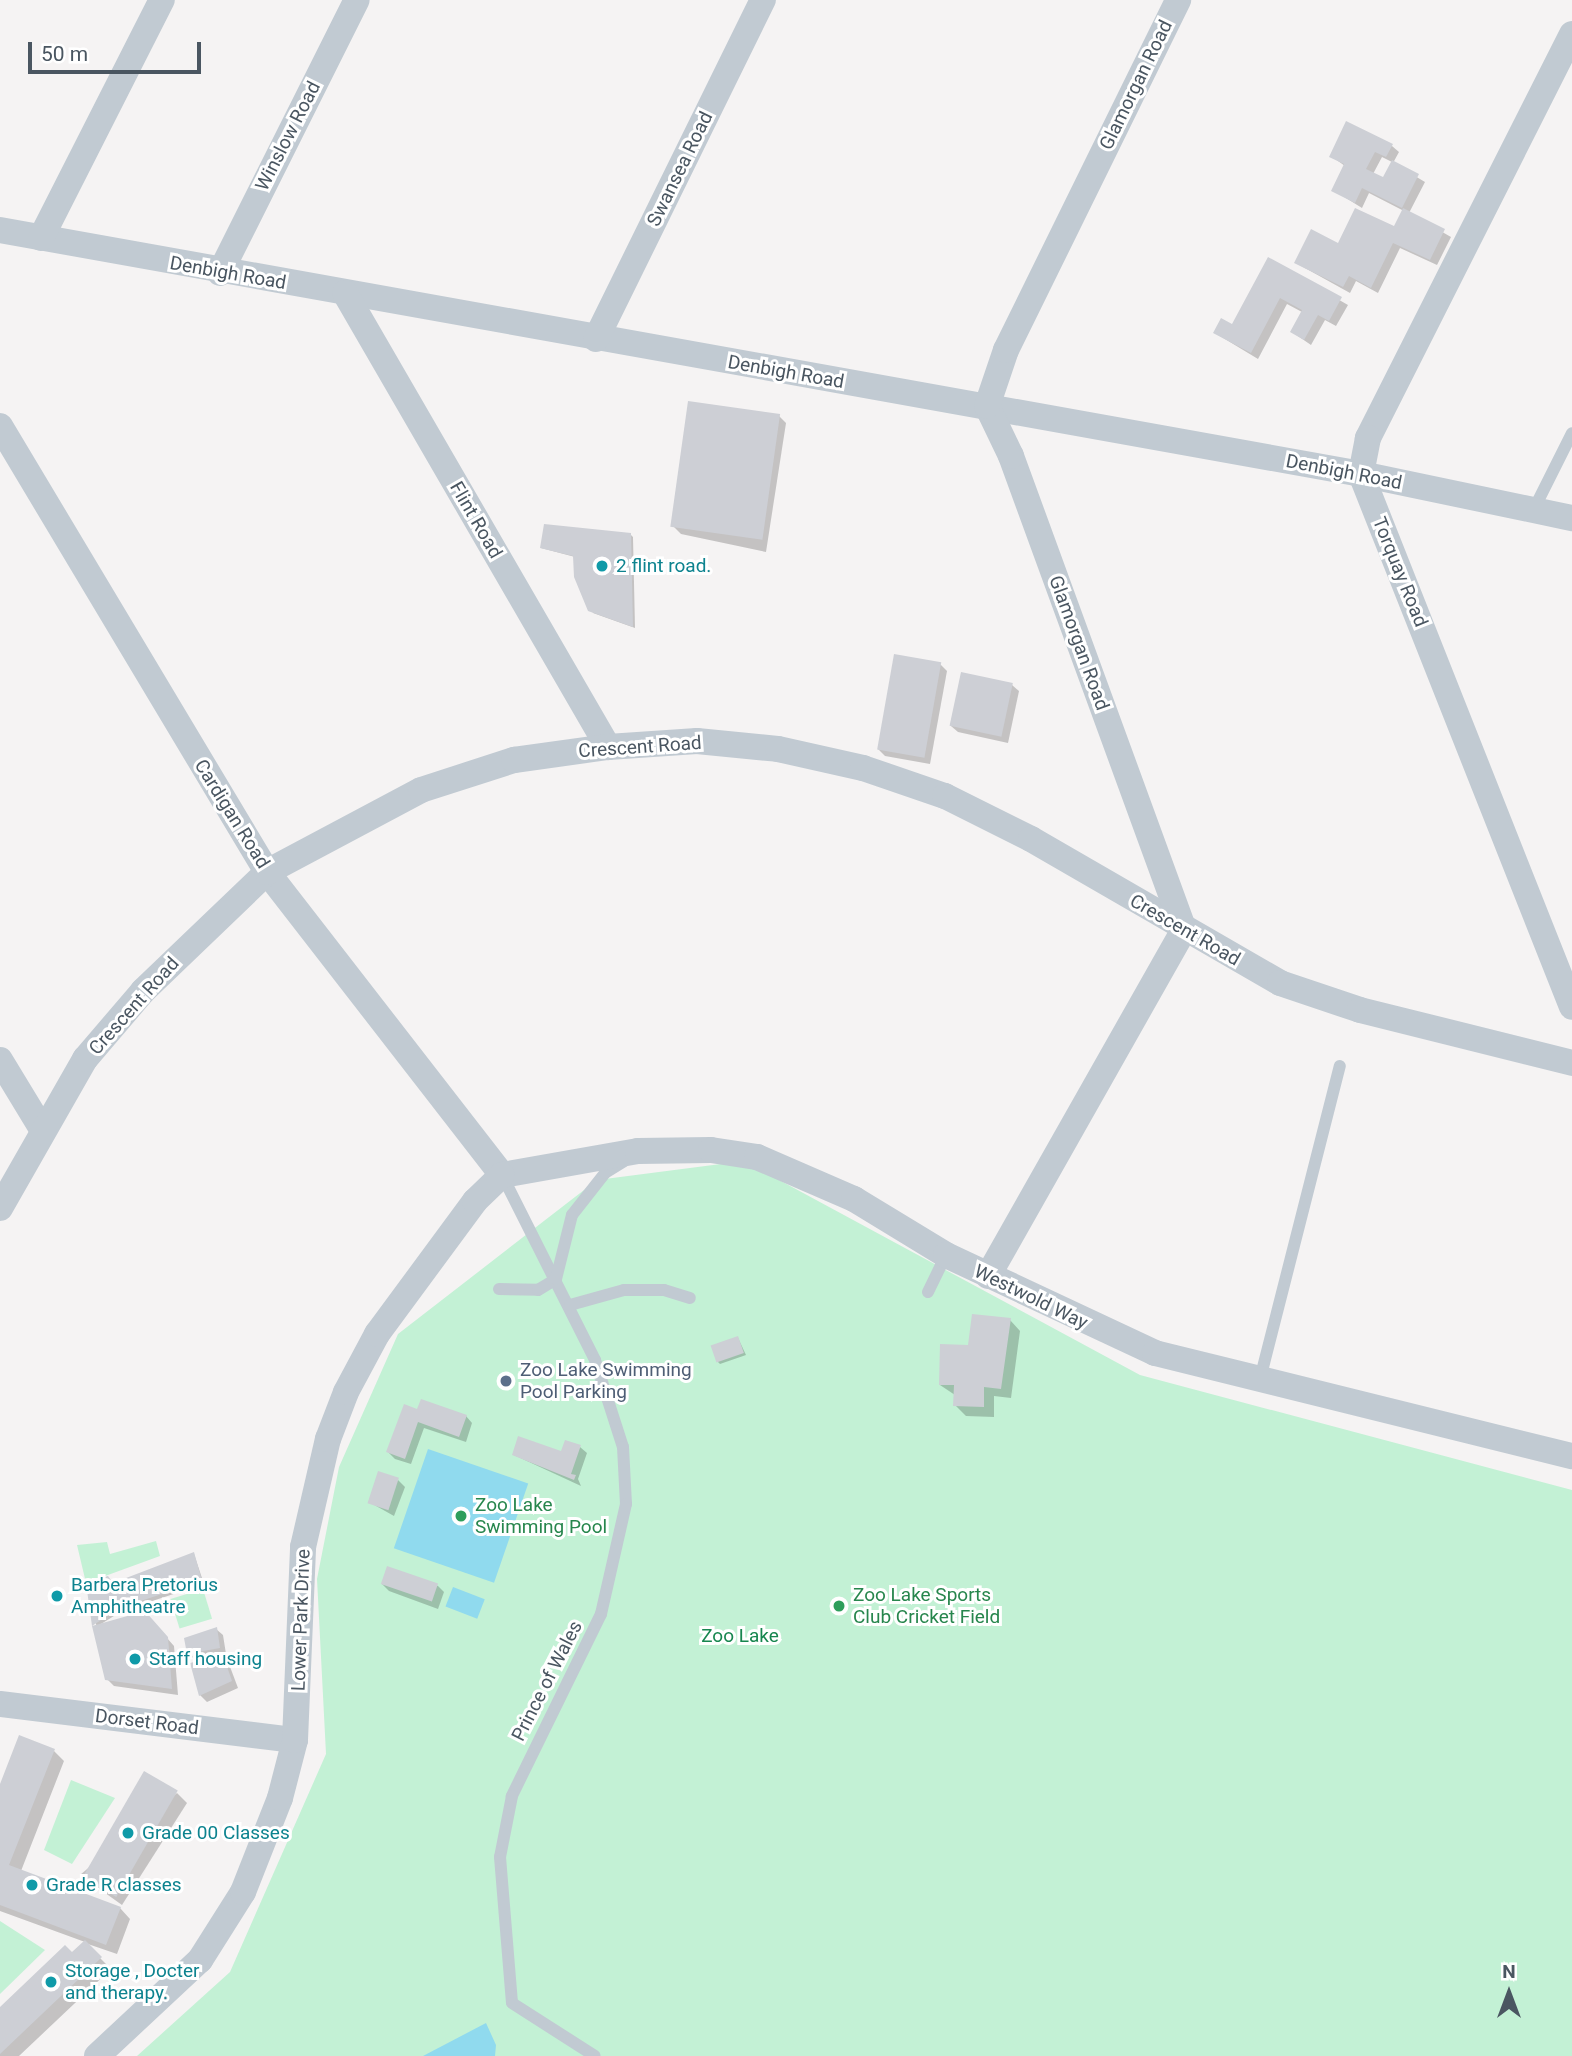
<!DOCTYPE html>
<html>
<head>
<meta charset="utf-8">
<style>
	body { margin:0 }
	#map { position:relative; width:1572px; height:2056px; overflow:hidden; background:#f5f3f3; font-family:Roboto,sans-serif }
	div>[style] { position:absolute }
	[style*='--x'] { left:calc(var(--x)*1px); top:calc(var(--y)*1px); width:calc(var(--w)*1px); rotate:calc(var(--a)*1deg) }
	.green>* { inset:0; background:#c3f1d5; transform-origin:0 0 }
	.water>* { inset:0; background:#90daee; transform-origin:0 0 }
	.shadow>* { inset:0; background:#0003 }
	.building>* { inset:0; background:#cdcfd5; transform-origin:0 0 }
	.service>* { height:12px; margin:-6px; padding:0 6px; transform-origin:6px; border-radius:6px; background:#c1cad2 }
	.minor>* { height:26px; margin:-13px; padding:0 13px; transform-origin:13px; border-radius:13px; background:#c1cad2 }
	.dots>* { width:19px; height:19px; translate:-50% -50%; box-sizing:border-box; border:4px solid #fff; border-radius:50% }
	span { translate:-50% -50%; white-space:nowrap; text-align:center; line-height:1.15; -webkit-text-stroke:6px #fff; paint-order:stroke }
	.street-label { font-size:19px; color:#4a5661 }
	.culture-label { font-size:19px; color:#0d838f }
	.left { translate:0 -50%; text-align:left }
	.service-label { font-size:19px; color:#4e5e75 }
	.leisure-label { font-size:19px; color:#27864d }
	.park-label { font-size:19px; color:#17864f }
	.north { position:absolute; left:1474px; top:1958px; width:70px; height:70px; -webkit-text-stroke:5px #fff; paint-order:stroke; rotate:0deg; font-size:19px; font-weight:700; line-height:28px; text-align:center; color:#4a5661 }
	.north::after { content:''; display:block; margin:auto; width:24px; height:32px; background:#4a5661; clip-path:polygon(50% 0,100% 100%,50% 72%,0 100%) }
	.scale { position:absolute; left:28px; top:42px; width:173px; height:32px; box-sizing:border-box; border:4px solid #4a5661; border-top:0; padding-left:9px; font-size:21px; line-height:24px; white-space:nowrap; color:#4a5661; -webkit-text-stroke:5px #fff; paint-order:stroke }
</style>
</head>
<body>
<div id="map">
	<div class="green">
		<i style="clip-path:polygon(744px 1161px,1140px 1375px,1572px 1490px,1572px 2056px,137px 2056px,230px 1972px,326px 1754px,317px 1579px,339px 1467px,398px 1334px,597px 1180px)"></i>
		<i style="clip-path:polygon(156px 1541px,160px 1556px,86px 1583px,77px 1545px,107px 1542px,110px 1554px)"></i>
		<i style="left:203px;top:1589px;width:31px;height:34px;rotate:73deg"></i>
		<i style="clip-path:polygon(71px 1780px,115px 1798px,72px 1864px,44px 1850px)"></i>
		<i style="clip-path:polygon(0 1921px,45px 1950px,0 1994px)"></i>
	</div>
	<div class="water">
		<i style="left:428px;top:1449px;width:106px;height:105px;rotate:19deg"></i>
		<i style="left:453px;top:1587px;width:34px;height:21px;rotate:21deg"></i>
		<i style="clip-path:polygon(486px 2023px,496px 2045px,495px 2056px,423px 2056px)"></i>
	</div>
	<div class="shadow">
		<i style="clip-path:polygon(evenodd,1392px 146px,1399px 152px,1393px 163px,1425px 182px,1409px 213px,1451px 237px,1437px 265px,1400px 248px,1378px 293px,1356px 281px,1350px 293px,1296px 263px,1395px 229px,1404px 211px,1369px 193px,1362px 208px,1333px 190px,1345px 166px,1331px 156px,1392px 146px,1382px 157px,1392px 162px,1384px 180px,1373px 174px,1382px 157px)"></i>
		<i style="clip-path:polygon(1269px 260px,1348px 305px,1336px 326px,1325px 320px,1311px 345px,1292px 332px,1302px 312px,1287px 304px,1258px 359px,1215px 333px,1233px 326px)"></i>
		<i style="clip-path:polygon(779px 416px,786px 423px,766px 552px,681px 534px,674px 527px)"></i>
		<i style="clip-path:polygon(630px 534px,633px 537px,635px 628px,593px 613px,575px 557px,541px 548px)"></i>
		<i style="clip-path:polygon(940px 664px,947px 671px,930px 764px,885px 756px,878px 749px)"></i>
		<i style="clip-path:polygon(1012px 685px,1019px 691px,1008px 743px,958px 732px,951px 726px)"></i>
		<i style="clip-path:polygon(1010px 1320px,1020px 1331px,1011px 1398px,994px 1396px,994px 1417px,966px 1416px,955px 1405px,955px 1395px,940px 1385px,970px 1347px)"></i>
		<i style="clip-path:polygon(738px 1338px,746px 1355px,720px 1364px,717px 1361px)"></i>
		<i style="clip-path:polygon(419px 1411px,466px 1416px,472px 1423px,466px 1442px,424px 1428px,411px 1464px,395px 1459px,388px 1452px)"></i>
		<i style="clip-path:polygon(580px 1447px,587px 1453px,578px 1479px,581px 1486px,514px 1455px,562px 1453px)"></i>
		<i style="clip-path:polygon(398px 1480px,405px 1487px,394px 1516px,369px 1502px)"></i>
		<i style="clip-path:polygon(194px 1554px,204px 1584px,122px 1611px,101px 1624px,151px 1620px,174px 1646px,178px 1695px,114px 1686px,107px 1679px,88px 1584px,113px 1585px)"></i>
		<i style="clip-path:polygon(388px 1568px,438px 1586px,444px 1592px,438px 1609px,389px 1591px,382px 1584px)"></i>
		<i style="clip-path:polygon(216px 1629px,223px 1635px,226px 1654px,220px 1655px,229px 1664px,238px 1688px,207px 1702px,200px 1695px,198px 1663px,188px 1653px)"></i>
		<i style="clip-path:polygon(54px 1751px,64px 1761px,21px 1871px,120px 1908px,130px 1919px,117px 1954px,85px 1943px,111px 1969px,19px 2056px,0 2056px,0 2010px,85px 1942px,0 1911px,0 1788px)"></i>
		<i style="clip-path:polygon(177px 1793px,187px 1803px,122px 1905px,80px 1875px)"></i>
	</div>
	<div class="building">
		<i style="clip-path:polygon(1346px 121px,1393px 144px,1386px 157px,1375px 152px,1366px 169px,1383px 177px,1392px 160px,1419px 174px,1402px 208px,1362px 188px,1355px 203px,1331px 191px,1344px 164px,1329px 157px)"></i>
		<i style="clip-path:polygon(1355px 208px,1394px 226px,1403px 208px,1445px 229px,1430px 260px,1393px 243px,1371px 288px,1349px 276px,1343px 287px,1294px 263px,1311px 229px,1338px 243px)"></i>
		<i style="clip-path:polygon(1268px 257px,1342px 297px,1329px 321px,1318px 315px,1304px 340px,1290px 332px,1302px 310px,1280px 298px,1251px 353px,1213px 333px,1221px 318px,1232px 324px)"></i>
		<i style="left:688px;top:401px;width:93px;height:127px;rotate:8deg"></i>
		<i style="clip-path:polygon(544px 524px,631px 533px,633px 627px,588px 611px,574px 577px,573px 556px,540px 548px)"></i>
		<i style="left:894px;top:654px;width:48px;height:97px;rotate:10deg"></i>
		<i style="left:961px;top:672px;width:53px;height:55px;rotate:12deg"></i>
		<i style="clip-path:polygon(972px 1314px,1011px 1318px,1001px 1389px,984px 1387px,984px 1407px,953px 1406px,954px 1385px,939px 1385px,940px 1344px,968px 1345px)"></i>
		<i style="left:738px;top:1336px;width:18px;height:29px;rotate:71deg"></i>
		<i style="clip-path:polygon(421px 1399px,467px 1415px,459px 1437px,418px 1422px,405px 1459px,386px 1452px,404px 1404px,417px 1409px)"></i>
		<i style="clip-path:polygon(518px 1436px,561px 1451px,565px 1440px,581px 1445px,571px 1474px,576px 1475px,574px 1480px,512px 1455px)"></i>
		<i style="left:378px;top:1471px;width:22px;height:34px;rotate:18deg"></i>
		<i style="clip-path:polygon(194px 1552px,202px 1581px,119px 1608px,92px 1626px,145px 1611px,168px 1637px,172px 1689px,105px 1680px,92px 1626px,86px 1583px,108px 1576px,113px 1583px)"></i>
		<i style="left:387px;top:1566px;width:54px;height:19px;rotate:19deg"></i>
		<i style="clip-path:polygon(217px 1627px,220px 1648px,187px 1654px,184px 1638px)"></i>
		<i style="clip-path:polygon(223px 1655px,232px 1681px,199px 1696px,190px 1663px)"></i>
		<i style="clip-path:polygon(19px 1735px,55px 1749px,9px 1865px,121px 1907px,106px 1945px,0 1905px,0 1784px)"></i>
		<i style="left:144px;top:1771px;width:39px;height:123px;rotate:30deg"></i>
		<i style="clip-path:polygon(85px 1940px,102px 1957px,0 2054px,0 2007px,65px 1945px,72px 1952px)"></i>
	</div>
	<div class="service">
		<i style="--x:1533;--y:511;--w:87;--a:-63.4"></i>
		<i style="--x:502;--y:1175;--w:207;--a:63.3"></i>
		<i style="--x:595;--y:1360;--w:91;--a:72.2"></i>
		<i style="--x:623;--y:1447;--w:57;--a:87"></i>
		<i style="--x:626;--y:1504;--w:113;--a:102.8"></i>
		<i style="--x:601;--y:1614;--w:203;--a:116.1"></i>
		<i style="--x:512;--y:1796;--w:62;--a:101.1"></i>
		<i style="--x:500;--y:1857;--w:146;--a:85.3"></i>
		<i style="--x:512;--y:2003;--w:98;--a:32.6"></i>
		<i style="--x:499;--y:1289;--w:39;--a:1"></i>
		<i style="--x:538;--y:1290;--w:21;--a:-31"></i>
		<i style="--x:556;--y:1279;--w:66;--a:-76"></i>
		<i style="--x:572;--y:1215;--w:53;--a:-51.8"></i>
		<i style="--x:605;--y:1173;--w:22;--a:-32"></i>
		<i style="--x:928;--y:1292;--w:41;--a:-64.1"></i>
		<i style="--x:570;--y:1305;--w:56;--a:-15.5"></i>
		<i style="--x:624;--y:1290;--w:40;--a:0"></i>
		<i style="--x:664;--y:1290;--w:27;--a:17"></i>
		<i style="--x:1260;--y:1379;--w:323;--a:-75.7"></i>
	</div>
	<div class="minor">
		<i style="--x:1572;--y:34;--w:453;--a:116.8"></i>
		<i style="--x:1368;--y:438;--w:37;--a:101"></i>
		<i style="--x:1361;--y:474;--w:573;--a:68.4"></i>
		<i style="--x:0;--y:230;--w:1383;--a:10.16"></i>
		<i style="--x:1361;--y:474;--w:216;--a:11.8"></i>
		<i style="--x:41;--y:238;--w:267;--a:-63.1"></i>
		<i style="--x:220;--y:273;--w:305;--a:-63.4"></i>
		<i style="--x:345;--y:293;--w:525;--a:59.92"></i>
		<i style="--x:596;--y:339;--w:378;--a:-63.8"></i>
		<i style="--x:0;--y:426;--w:520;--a:59.09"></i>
		<i style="--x:267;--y:872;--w:383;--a:52.2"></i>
		<i style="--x:0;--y:1060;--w:81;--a:58.7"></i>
		<i style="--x:502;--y:1175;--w:138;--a:-10"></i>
		<i style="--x:638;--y:1151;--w:73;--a:-0.8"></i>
		<i style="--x:711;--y:1150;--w:47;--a:8.7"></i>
		<i style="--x:757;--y:1157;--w:106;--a:23.4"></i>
		<i style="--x:854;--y:1199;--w:108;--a:31.3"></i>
		<i style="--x:946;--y:1255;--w:231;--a:25.1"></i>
		<i style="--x:1155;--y:1353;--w:430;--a:13.9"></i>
		<i style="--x:0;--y:1208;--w:172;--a:-60.3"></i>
		<i style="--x:85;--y:1059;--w:89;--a:-49.5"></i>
		<i style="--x:143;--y:991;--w:172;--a:-43.8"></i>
		<i style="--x:267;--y:872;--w:174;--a:-28"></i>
		<i style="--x:421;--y:790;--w:98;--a:-17.9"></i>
		<i style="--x:514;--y:760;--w:95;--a:-7.9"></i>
		<i style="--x:608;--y:747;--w:89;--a:-3.9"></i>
		<i style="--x:697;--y:741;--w:81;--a:5.6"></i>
		<i style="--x:778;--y:749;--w:87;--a:12.6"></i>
		<i style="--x:863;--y:768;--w:87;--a:18.9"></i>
		<i style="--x:945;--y:796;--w:96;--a:26.6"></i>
		<i style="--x:1031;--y:839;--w:288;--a:30"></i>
		<i style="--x:1280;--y:983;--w:84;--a:18.6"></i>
		<i style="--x:1360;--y:1010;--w:219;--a:14"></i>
		<i style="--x:988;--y:1276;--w:398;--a:-60.5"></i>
		<i style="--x:1184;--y:930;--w:505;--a:-110.05"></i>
		<i style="--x:1011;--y:456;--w:55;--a:-115.6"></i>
		<i style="--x:987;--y:406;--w:59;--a:-71.3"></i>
		<i style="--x:1006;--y:350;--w:390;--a:-63.8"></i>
		<i style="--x:0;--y:1704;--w:297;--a:7"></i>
		<i style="--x:97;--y:2056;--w:141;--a:-43"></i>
		<i style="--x:200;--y:1960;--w:80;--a:-57.7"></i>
		<i style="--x:243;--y:1892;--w:101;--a:-68.5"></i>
		<i style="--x:280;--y:1798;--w:60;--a:-75.5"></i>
		<i style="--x:295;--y:1740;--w:193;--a:-87.6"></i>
		<i style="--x:303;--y:1547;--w:111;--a:-77"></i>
		<i style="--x:328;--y:1439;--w:50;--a:-69"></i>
		<i style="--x:346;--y:1392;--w:66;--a:-61.9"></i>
		<i style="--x:377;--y:1334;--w:165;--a:-53.6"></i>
		<i style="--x:475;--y:1201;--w:37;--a:-44"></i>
	</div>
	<div class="dots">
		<i style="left:602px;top:566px;background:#0f9aa8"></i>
		<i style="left:506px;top:1381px;background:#5c6f8a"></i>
		<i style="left:461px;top:1516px;background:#2e9e5b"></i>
		<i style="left:57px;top:1596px;background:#0f9aa8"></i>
		<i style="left:839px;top:1606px;background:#2e9e5b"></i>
		<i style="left:135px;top:1659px;background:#0f9aa8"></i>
		<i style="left:128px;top:1833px;background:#0f9aa8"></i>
		<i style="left:32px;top:1885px;background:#0f9aa8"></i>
		<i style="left:51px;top:1982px;background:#0f9aa8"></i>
	</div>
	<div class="street-label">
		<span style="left:1136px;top:85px;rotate:-64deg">Glamorgan Road</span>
		<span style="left:288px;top:136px;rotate:-63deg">Winslow Road</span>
		<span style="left:680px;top:169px;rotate:-64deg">Swansea Road</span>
		<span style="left:228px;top:273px;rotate:10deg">Denbigh Road</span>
		<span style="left:786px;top:372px;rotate:10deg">Denbigh Road</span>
		<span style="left:1344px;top:472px;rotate:11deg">Denbigh Road</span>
		<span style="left:476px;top:520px;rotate:60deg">Flint Road</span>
		<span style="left:1400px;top:572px;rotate:68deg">Torquay Road</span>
		<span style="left:1079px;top:643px;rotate:70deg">Glamorgan Road</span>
		<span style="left:640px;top:747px;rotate:-4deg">Crescent Road</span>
		<span style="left:232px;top:814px;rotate:58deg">Cardigan Road</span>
		<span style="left:1185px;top:930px;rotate:30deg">Crescent Road</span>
		<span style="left:134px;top:1006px;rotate:-48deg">Crescent Road</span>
		<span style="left:1031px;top:1297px;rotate:26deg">Westwold Way</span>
		<span style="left:301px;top:1620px;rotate:-88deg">Lower Park Drive</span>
		<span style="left:547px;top:1681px;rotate:-63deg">Prince of Wales</span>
		<span style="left:147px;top:1722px;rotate:7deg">Dorset Road</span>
	</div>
	<div class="culture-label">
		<span class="left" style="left:616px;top:566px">2 flint road.</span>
		<span class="left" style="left:71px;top:1596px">Barbera Pretorius<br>Amphitheatre</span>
		<span class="left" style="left:149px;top:1659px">Staff housing</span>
		<span class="left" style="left:142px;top:1833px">Grade 00 Classes</span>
		<span class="left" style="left:46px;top:1885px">Grade R classes</span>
		<span class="left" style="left:65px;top:1982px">Storage , Docter<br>and therapy.</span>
	</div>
	<div class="service-label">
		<span class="left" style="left:520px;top:1381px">Zoo Lake Swimming<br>Pool Parking</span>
	</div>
	<div class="leisure-label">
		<span class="left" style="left:475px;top:1516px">Zoo Lake<br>Swimming Pool</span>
		<span class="left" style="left:853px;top:1606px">Zoo Lake Sports<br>Club Cricket Field</span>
	</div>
	<div class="park-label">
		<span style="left:740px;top:1636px">Zoo Lake</span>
	</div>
	<div class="north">N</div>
	<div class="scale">50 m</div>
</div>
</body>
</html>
